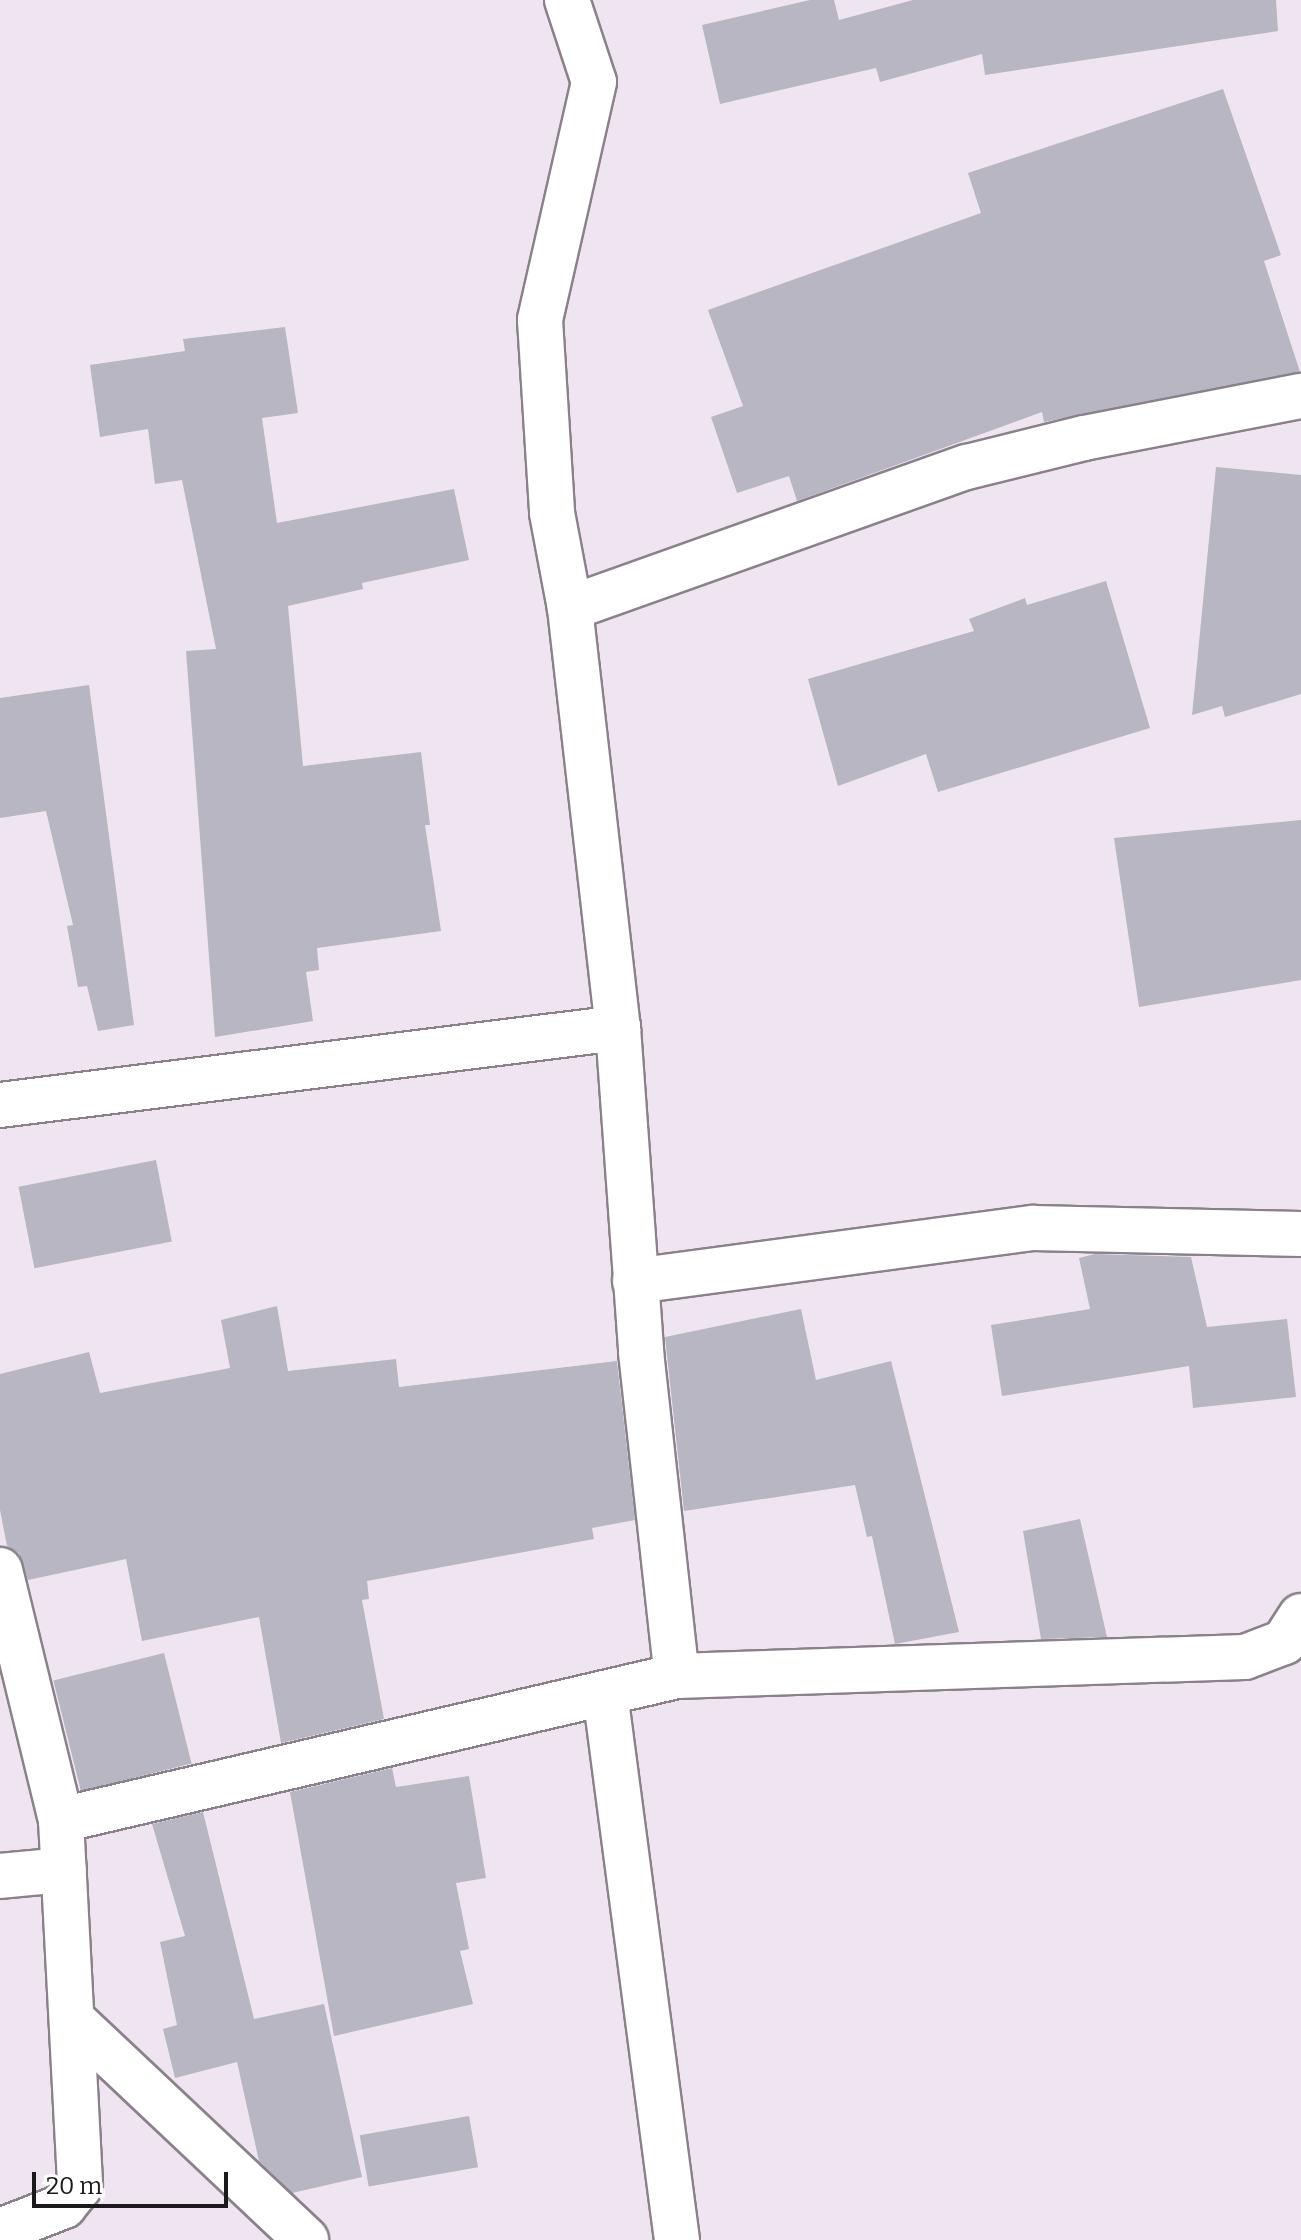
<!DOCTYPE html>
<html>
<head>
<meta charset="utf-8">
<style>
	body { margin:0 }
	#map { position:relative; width:1301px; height:2240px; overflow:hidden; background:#efe5f0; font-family:Bitter,serif }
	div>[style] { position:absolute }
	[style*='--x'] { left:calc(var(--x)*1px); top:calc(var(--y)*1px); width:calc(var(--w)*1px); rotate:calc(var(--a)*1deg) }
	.building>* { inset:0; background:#b7b6c2; transform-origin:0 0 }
	.roads { filter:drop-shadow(2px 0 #8a818b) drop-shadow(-2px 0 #8a818b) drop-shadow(0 2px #8a818b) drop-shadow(0 -2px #8a818b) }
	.minor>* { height:44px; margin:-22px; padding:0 22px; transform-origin:22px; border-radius:22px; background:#fff }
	span { translate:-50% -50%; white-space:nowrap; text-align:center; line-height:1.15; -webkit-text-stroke:6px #fff; paint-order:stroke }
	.scale { position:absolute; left:32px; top:2172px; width:196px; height:36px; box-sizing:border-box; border:4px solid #1c191d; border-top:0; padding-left:10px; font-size:24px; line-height:28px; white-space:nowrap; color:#1c191d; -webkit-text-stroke:6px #fff; paint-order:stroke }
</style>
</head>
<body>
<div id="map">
	<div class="building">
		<i style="clip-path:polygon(810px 0,834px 0,839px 20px,913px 0,1276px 0,1278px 31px,985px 75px,982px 54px,880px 82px,876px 68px,720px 104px,702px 25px)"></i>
		<i style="clip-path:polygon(1223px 89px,1281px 255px,1264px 261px,1300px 372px,1044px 422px,1042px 412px,797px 501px,789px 476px,737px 493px,711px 417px,743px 406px,708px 310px,981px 213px,968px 173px)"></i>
		<i style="clip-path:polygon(285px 327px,298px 413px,262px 418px,277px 523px,454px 489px,469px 560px,362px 583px,363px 589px,288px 606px,303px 766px,421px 752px,430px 825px,425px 825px,441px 931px,317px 948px,319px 970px,306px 972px,313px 1021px,215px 1037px,186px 651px,216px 649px,182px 480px,155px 484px,148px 429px,100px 437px,90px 365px,185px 351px,183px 339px)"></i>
		<i style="clip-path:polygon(1216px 467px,1301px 475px,1301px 694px,1225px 717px,1222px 706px,1192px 715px)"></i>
		<i style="clip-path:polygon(1106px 581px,1150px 728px,938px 792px,926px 754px,838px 786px,808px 679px,974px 631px,969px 619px,1025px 598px,1027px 605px)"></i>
		<i style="clip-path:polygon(89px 685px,134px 1025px,98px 1031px,87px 986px,78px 987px,67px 926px,73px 925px,46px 811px,0 818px,0 698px)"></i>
		<i style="clip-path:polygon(1301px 820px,1301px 980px,1139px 1007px,1114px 838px)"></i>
		<i style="left:156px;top:1160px;width:83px;height:140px;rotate:79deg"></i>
		<i style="clip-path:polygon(1095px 1254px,1191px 1257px,1207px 1327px,1287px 1319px,1296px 1397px,1193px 1408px,1189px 1366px,1002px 1396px,991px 1325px,1090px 1309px,1079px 1258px)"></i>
		<i style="clip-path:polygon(277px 1306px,288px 1371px,396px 1359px,399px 1387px,617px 1361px,635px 1520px,592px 1528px,594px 1539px,367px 1581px,369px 1599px,362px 1600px,384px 1719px,281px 1743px,259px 1617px,142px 1641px,126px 1559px,28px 1580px,19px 1553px,7px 1546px,0 1510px,0 1374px,89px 1352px,100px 1393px,230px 1368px,221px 1320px)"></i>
		<i style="clip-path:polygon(801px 1309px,816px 1380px,891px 1361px,959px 1632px,895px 1644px,872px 1536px,867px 1537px,855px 1485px,684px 1511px,665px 1337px)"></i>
		<i style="clip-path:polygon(1080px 1519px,1107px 1637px,1041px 1639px,1023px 1531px)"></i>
		<i style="left:164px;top:1653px;width:114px;height:114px;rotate:76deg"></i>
		<i style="clip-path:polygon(392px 1768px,396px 1787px,469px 1776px,486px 1878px,456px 1883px,469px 1949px,460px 1951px,473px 2004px,334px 2036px,290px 1792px)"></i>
		<i style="clip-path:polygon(203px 1812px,254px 2019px,324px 2004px,362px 2177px,292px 2193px,259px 2161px,237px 2062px,175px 2078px,163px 2029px,177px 2025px,160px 1942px,185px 1936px,152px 1824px)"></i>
		<i style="left:469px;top:2116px;width:52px;height:111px;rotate:80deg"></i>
	</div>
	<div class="roads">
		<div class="minor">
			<i style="--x:567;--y:0;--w:86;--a:71.8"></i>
			<i style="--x:594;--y:82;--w:244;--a:102.8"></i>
			<i style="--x:540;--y:320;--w:193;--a:86.4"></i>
			<i style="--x:552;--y:513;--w:97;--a:79.3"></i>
			<i style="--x:570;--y:608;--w:423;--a:83.5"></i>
			<i style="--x:618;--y:1028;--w:325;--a:85.9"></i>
			<i style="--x:641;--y:1352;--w:326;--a:83.7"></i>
			<i style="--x:570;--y:608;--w:421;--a:-19.6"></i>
			<i style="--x:967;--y:467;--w:121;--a:-13.9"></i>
			<i style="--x:1084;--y:438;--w:221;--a:-11"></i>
			<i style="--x:0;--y:1105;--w:623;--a:-7.1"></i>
			<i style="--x:635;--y:1281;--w:402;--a:-7.6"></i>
			<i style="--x:1033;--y:1228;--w:268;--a:1.3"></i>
			<i style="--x:0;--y:1570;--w:257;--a:76.3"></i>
			<i style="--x:61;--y:1820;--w:366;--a:87"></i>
			<i style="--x:80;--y:2186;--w:26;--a:129"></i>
			<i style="--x:64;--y:2206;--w:69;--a:158.7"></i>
			<i style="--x:605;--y:1693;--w:552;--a:82.5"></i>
			<i style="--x:61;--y:1820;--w:633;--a:-13.16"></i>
			<i style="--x:677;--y:1676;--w:568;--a:-1.92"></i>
			<i style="--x:1245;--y:1657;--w:42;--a:-21"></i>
			<i style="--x:1284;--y:1642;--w:31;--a:-57"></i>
			<i style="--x:0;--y:1876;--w:64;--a:-5.4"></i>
			<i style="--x:74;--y:2021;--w:319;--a:43.3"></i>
		</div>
	</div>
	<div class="scale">20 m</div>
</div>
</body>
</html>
